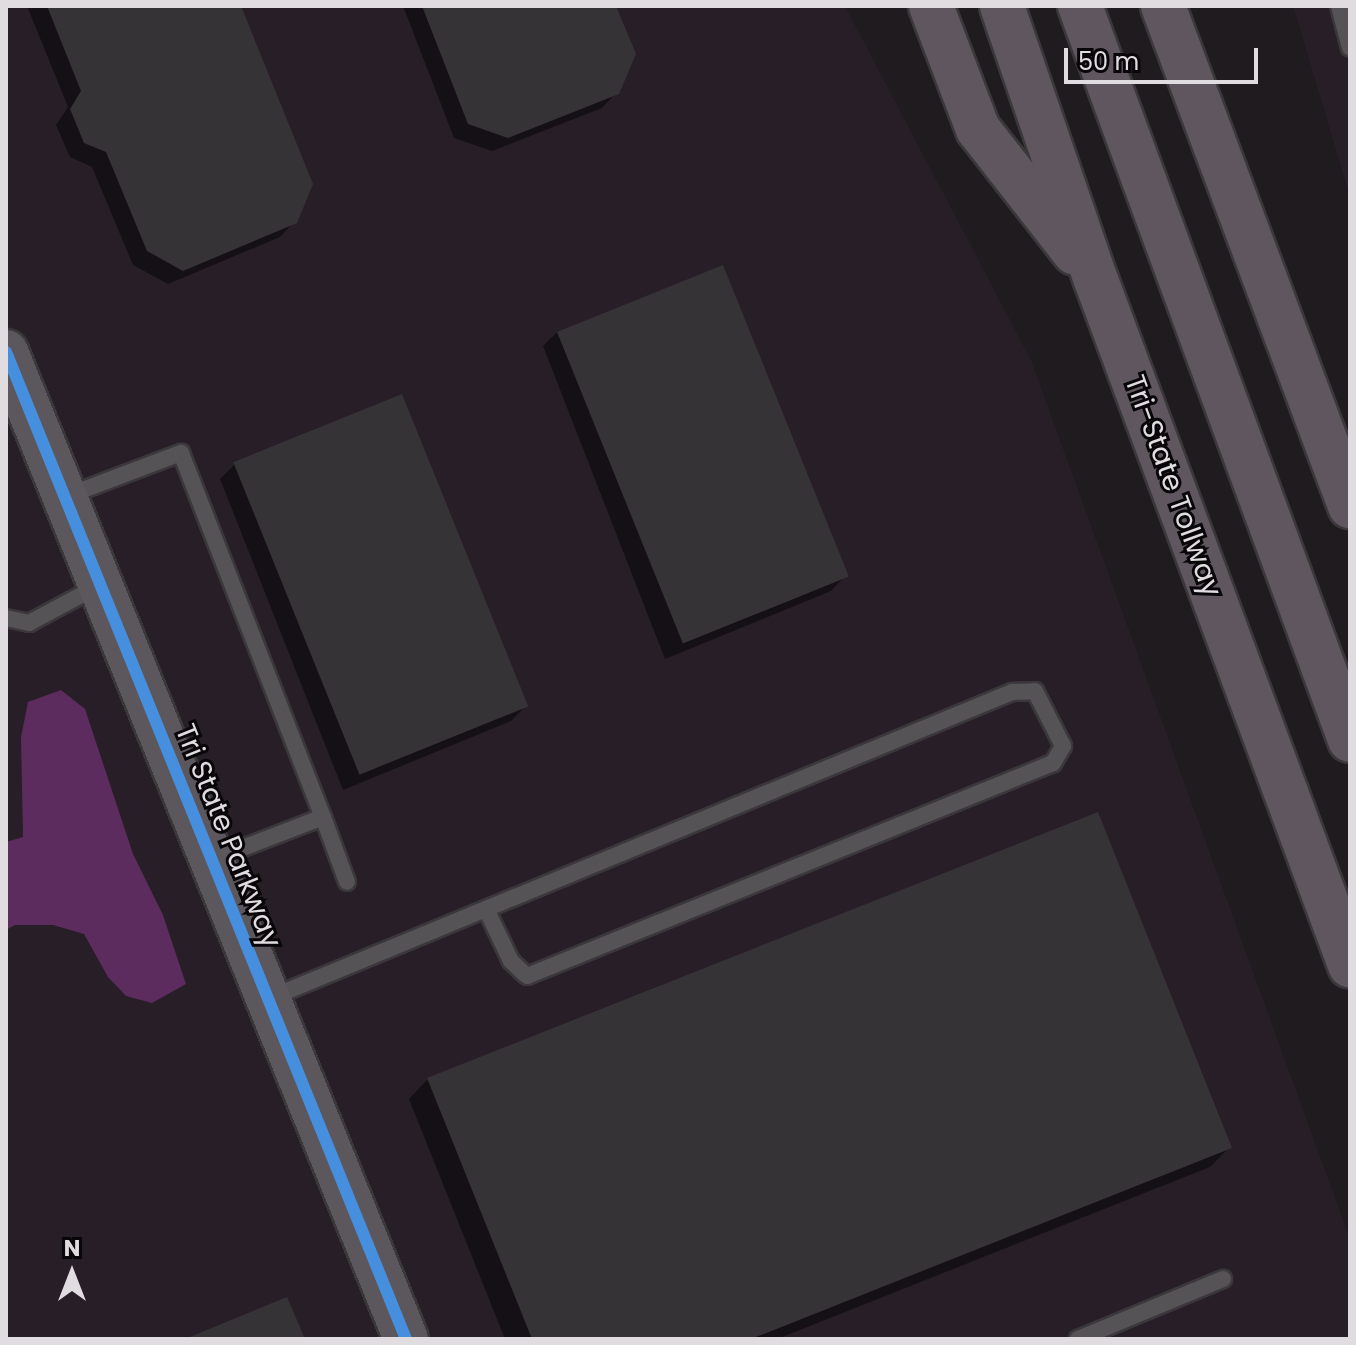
<!DOCTYPE html>
<html>
<head>
<meta charset="utf-8">
<style>
	body { margin:0 }
	#map { position:relative; width:1356px; height:1345px; overflow:hidden; background:#1f1b1f; font-family:Poppins,sans-serif }
	div>[style] { position:absolute }
	[style*='--x'] { left:calc(var(--x)*1px); top:calc(var(--y)*1px); width:calc(var(--w)*1px); rotate:calc(var(--a)*1deg) }
	.built>* { inset:0; background:#281e28 }
	.water>* { inset:0; background:#5b2c5d }
	.shadow>* { inset:0; background:#0007 }
	.building>* { inset:0; background:#363336; transform-origin:0 0 }
	.roads { filter:drop-shadow(2px 0 #3b383b) drop-shadow(-2px 0 #3b383b) drop-shadow(0 2px #3b383b) drop-shadow(0 -2px #3b383b) }
	.lane>* { height:16px; margin:-8px; padding:0 8px; transform-origin:8px; border-radius:8px; background:#565356 }
	.secondary>* { height:44px; margin:-22px; padding:0 22px; transform-origin:22px; border-radius:22px; background:#5c575c }
	.highway>* { height:44px; margin:-22px; padding:0 22px; transform-origin:22px; border-radius:22px; background:#605660 }
	.cycleway>* { height:12px; margin:-6px; padding:0 6px; transform-origin:6px; border-radius:6px; background:#468fdf }
	span { translate:-50% -50%; white-space:nowrap; text-align:center; line-height:1.15; -webkit-text-stroke:6px #080608; paint-order:stroke }
	.street-label { font-size:28px; color:#e0dce0 }
	.frame { position:absolute; inset:0; border:8px solid #e0dce0; pointer-events:none }
	.north { position:absolute; left:32px; top:1233px; width:80px; height:80px; -webkit-text-stroke:6px #080608; paint-order:stroke; rotate:0deg; font-size:22px; font-weight:700; line-height:32px; text-align:center; color:#e0dce0 }
	.north::after { content:''; display:block; margin:auto; width:28px; height:36px; background:#e0dce0; clip-path:polygon(50% 0,100% 100%,50% 72%,0 100%) }
	.scale { position:absolute; left:1064px; top:48px; width:194px; height:36px; box-sizing:border-box; border:4px solid #e0dce0; border-top:0; padding-left:10px; font-size:24px; line-height:28px; white-space:nowrap; color:#e0dce0; -webkit-text-stroke:6px #080608; paint-order:stroke }
</style>
</head>
<body>
<div id="map">
	<div class="built">
		<i style="clip-path:polygon(6px 6px,845px 6px,1031px 360px,1350px 1239px,1350px 1339px,6px 1339px)"></i>
		<i style="clip-path:polygon(1293px 6px,1350px 6px,1350px 197px)"></i>
	</div>
	<div class="water">
		<i style="clip-path:polygon(61px 690px,85px 709px,133px 854px,163px 915px,186px 984px,152px 1003px,126px 996px,108px 977px,84px 934px,53px 925px,15px 925px,6px 930px,6px 842px,23px 837px,21px 737px,28px 702px)"></i>
	</div>
	<div class="shadow">
		<i style="clip-path:polygon(27px 6px,238px 6px,295px 221px,280px 237px,168px 284px,133px 265px,92px 167px,70px 157px,56px 125px,68px 107px)"></i>
		<i style="clip-path:polygon(403px 6px,614px 6px,617px 92px,602px 108px,492px 151px,454px 138px)"></i>
		<i style="clip-path:polygon(557px 332px,845px 576px,831px 591px,665px 659px,543px 346px)"></i>
		<i style="clip-path:polygon(235px 464px,525px 707px,511px 721px,343px 790px,220px 479px)"></i>
		<i style="clip-path:polygon(428px 1079px,1229px 1148px,1210px 1167px,777px 1339px,505px 1339px,409px 1099px)"></i>
	</div>
	<div class="building">
		<i style="clip-path:polygon(47px 6px,241px 6px,313px 184px,297px 223px,183px 271px,147px 251px,106px 152px,84px 143px,70px 109px,81px 91px)"></i>
		<i style="clip-path:polygon(422px 6px,616px 6px,636px 54px,619px 94px,508px 138px,468px 124px)"></i>
		<i style="left:723px;top:265px;width:336px;height:179px;rotate:68deg"></i>
		<i style="left:402px;top:394px;width:337px;height:182px;rotate:68deg"></i>
		<i style="clip-path:polygon(1098px 812px,1232px 1148px,751px 1339px,532px 1339px,427px 1078px)"></i>
		<i style="clip-path:polygon(287px 1297px,305px 1339px,185px 1339px)"></i>
	</div>
	<div class="roads">
		<div class="lane">
			<i style="--x:1339;--y:6;--w:43;--a:75.3"></i>
			<i style="--x:67;--y:496;--w:122;--a:-20.7"></i>
			<i style="--x:181;--y:453;--w:391;--a:68.7"></i>
			<i style="--x:323;--y:817;--w:117;--a:158.9"></i>
			<i style="--x:6;--y:618;--w:24;--a:12"></i>
			<i style="--x:29;--y:623;--w:81;--a:-28.2"></i>
			<i style="--x:323;--y:817;--w:69;--a:69.7"></i>
			<i style="--x:270;--y:998;--w:803;--a:-22.41"></i>
			<i style="--x:1012;--y:692;--w:23;--a:-2"></i>
			<i style="--x:1035;--y:691;--w:62;--a:63"></i>
			<i style="--x:1063;--y:746;--w:20;--a:120"></i>
			<i style="--x:1053;--y:763;--w:567;--a:157.95"></i>
			<i style="--x:527;--y:976;--w:22;--a:-137"></i>
			<i style="--x:511;--y:961;--w:55;--a:-115.6"></i>
			<i style="--x:1078;--y:1339;--w:157;--a:-22.5"></i>
		</div>
		<div class="secondary">
			<i style="--x:6;--y:352;--w:1065;--a:67.94"></i>
		</div>
		<div class="highway">
			<i style="--x:931;--y:6;--w:132;--a:69.1"></i>
			<i style="--x:978;--y:129;--w:157;--a:52"></i>
			<i style="--x:1002;--y:6;--w:290;--a:71.1"></i>
			<i style="--x:1096;--y:280;--w:731;--a:69.66"></i>
			<i style="--x:1080;--y:6;--w:782;--a:69.8"></i>
			<i style="--x:1163;--y:6;--w:534;--a:69.49"></i>
		</div>
	</div>
	<div class="cycleway">
		<i style="--x:6;--y:352;--w:1065;--a:67.94"></i>
	</div>
	<div class="street-label">
		<span style="left:1173px;top:486px;rotate:70deg">Tri-State Tollway</span>
		<span style="left:228px;top:836px;rotate:68deg">Tri State Parkway</span>
	</div>
	<div class="frame"></div>
	<div class="north">N</div>
	<div class="scale">50 m</div>
</div>
</body>
</html>
